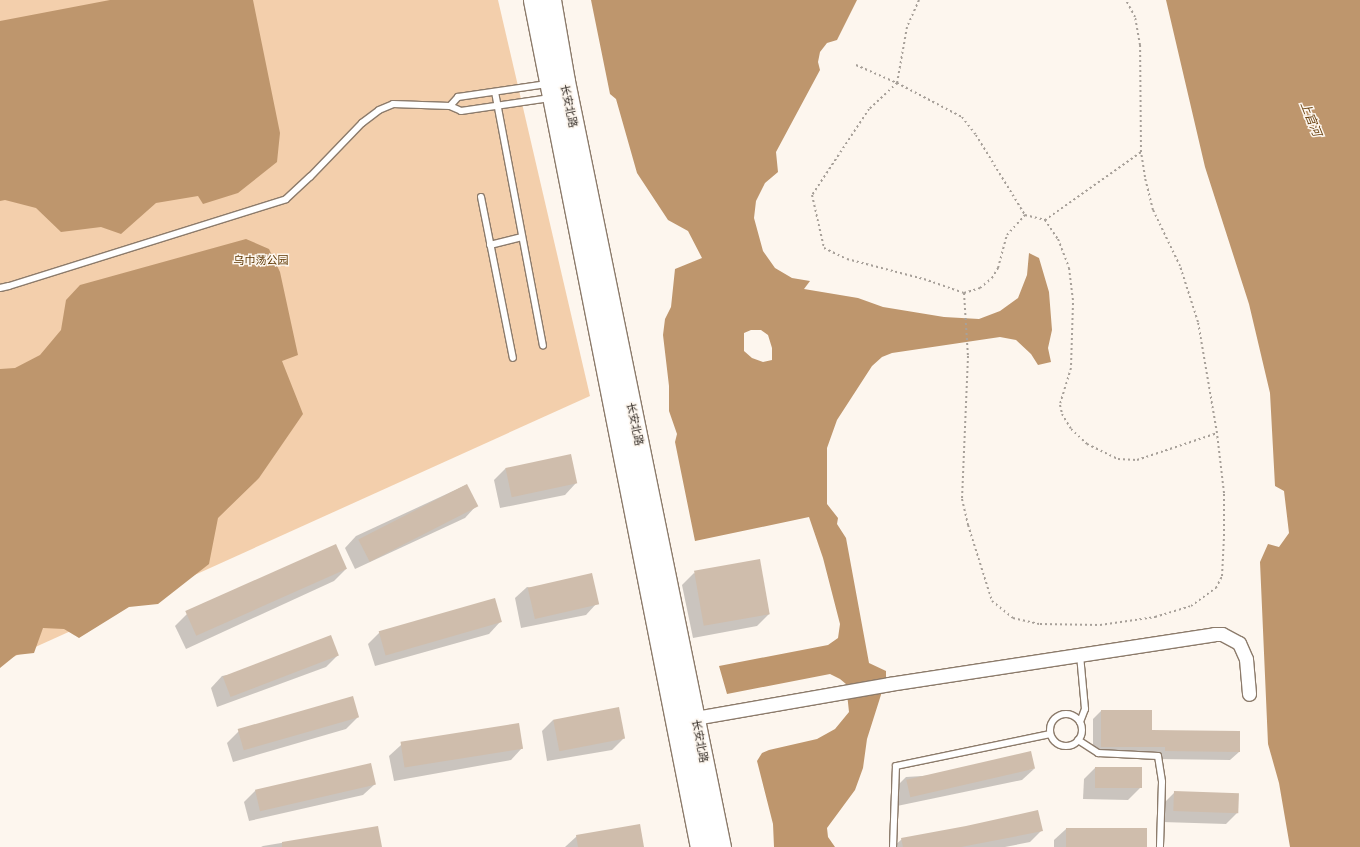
<!DOCTYPE html>
<html>
<head>
<meta charset="utf-8">
<style>
	body { margin:0 }
	#map { position:relative; width:1360px; height:847px; overflow:hidden; background:#fdf6ee; font-family:"IBM Plex Sans","Noto Sans SC",sans-serif }
	div>[style] { position:absolute }
	[style*='--x'] { left:calc(var(--x)*1px); top:calc(var(--y)*1px); width:calc(var(--w)*1px); rotate:calc(var(--a)*1deg) }
	.green>* { inset:0; background:#f3cfac }
	.water>* { inset:0; background:#be966d }
	.shadow>* { inset:0; background:#0003 }
	.building>* { inset:0; background:#cfbdac; transform-origin:0 0 }
	.path>* { height:2px; margin-top:-1px; transform-origin:0; background:repeating-linear-gradient(90deg,#a7a099 0 2px,transparent 0 5px) }
	.roads { filter:drop-shadow(1px 0 #8c7b6b) drop-shadow(-1px 0 #8c7b6b) drop-shadow(0 1px #8c7b6b) drop-shadow(0 -1px #8c7b6b) }
	.service>* { height:6px; margin:-3px; padding:0 3px; transform-origin:3px; border-radius:3px; background:#fff }
	.service>.ring { margin:-3px; padding:0; box-sizing:content-box; background:none; border:6px solid #fff; border-radius:50% }
	.minor>* { height:13px; margin:-6.5px; padding:0 6.5px; transform-origin:6.5px; border-radius:6.5px; background:#fff }
	.primary>* { height:21px; margin:-10.5px; padding:0 10.5px; transform-origin:10.5px; border-radius:10.5px; background:#fff }
	span { translate:-50% -50%; white-space:nowrap; text-align:center; line-height:1.15; -webkit-text-stroke:3px #fdf6ee; paint-order:stroke }
	.street-label { font-size:11px; color:#37302a }
	.park-label { font-size:11px; color:#5d3600 }
	.water-label { font-size:12px; color:#6b4312; font-style:italic }
</style>
</head>
<body>
<div id="map">
	<div class="green">
		<i style="clip-path:polygon(0 0,498px 0,590px 396px,0 663px)"></i>
	</div>
	<div class="water">
		<i style="clip-path:polygon(110px 0,253px 0,280px 133px,277px 162px,238px 193px,203px 204px,198px 196px,156px 203px,121px 234px,101px 227px,61px 232px,36px 208px,5px 200px,0 201px,0 21px)"></i>
		<i style="clip-path:polygon(evenodd,591px 0,857px 0,837px 40px,827px 43px,820px 52px,818px 62px,820px 70px,776px 152px,778px 172px,765px 183px,756px 201px,754px 218px,763px 251px,775px 268px,792px 278px,810px 281px,804px 289px,858px 298px,883px 307px,944px 317px,979px 319px,1000px 311px,1018px 298px,1027px 275px,1029px 253px,1039px 258px,1049px 292px,1052px 330px,1048px 348px,1051px 362px,1038px 365px,1031px 354px,1016px 340px,1000px 337px,892px 353px,882px 357px,872px 366px,837px 420px,827px 448px,827px 504px,838px 518px,837px 524px,846px 538px,869px 663px,886px 671px,886px 679px,867px 739px,863px 768px,855px 790px,827px 828px,828px 837px,835px 847px,774px 847px,773px 824px,757px 761px,762px 753px,769px 750px,817px 739px,835px 729px,849px 712px,846px 684px,840px 679px,830px 674px,727px 694px,719px 666px,828px 645px,838px 638px,840px 624px,823px 558px,809px 517px,695px 541px,675px 442px,677px 434px,669px 411px,669px 386px,663px 335px,665px 319px,671px 307px,675px 269px,702px 258px,688px 231px,668px 220px,637px 173px,616px 99px,610px 94px,591px 0,751px 330px,761px 330px,768px 335px,772px 348px,772px 360px,763px 362px,752px 358px,744px 351px,744px 333px,751px 330px)"></i>
		<i style="clip-path:polygon(1166px 0,1360px 0,1360px 847px,1290px 847px,1279px 783px,1268px 744px,1260px 562px,1268px 544px,1279px 547px,1289px 533px,1284px 491px,1275px 486px,1270px 393px,1249px 304px,1205px 167px)"></i>
		<i style="clip-path:polygon(246px 239px,269px 249px,280px 272px,298px 355px,282px 361px,303px 414px,259px 478px,218px 518px,209px 564px,158px 604px,129px 607px,79px 638px,64px 629px,43px 628px,34px 653px,16px 655px,0 668px,0 369px,15px 368px,40px 355px,61px 330px,66px 300px,80px 285px)"></i>
	</div>
	<div class="shadow">
		<i style="clip-path:polygon(506px 468px,576px 483px,565px 495px,500px 508px,494px 480px)"></i>
		<i style="clip-path:polygon(466px 485px,476px 506px,465px 518px,355px 569px,345px 548px,356px 536px)"></i>
		<i style="clip-path:polygon(346px 569px,334px 581px,186px 649px,175px 626px,187px 614px)"></i>
		<i style="clip-path:polygon(694px 573px,769px 614px,757px 626px,693px 638px,682px 585px)"></i>
		<i style="clip-path:polygon(527px 587px,597px 603px,586px 615px,521px 628px,515px 598px)"></i>
		<i style="clip-path:polygon(500px 622px,489px 634px,375px 666px,368px 644px,380px 632px)"></i>
		<i style="clip-path:polygon(338px 655px,326px 667px,217px 707px,211px 688px,222px 676px)"></i>
		<i style="clip-path:polygon(1101px 711px,1151px 731px,1239px 752px,1230px 760px,1157px 759px,1157px 755px,1093px 755px,1093px 719px)"></i>
		<i style="clip-path:polygon(358px 717px,346px 729px,233px 762px,227px 743px,239px 731px)"></i>
		<i style="clip-path:polygon(553px 720px,624px 738px,612px 750px,547px 761px,542px 731px)"></i>
		<i style="clip-path:polygon(401px 745px,522px 748px,511px 760px,394px 781px,389px 756px)"></i>
		<i style="clip-path:polygon(1095px 768px,1140px 788px,1128px 800px,1083px 799px,1084px 779px)"></i>
		<i style="clip-path:polygon(1034px 769px,1022px 780px,897px 806px,894px 789px,906px 777px)"></i>
		<i style="clip-path:polygon(375px 784px,363px 795px,249px 821px,244px 802px,256px 790px)"></i>
		<i style="clip-path:polygon(1175px 792px,1238px 812px,1226px 824px,1162px 822px,1163px 804px)"></i>
		<i style="clip-path:polygon(377px 827px,381px 847px,261px 847px,263px 846px)"></i>
		<i style="clip-path:polygon(1066px 829px,1146px 847px,1054px 847px,1054px 840px)"></i>
		<i style="clip-path:polygon(1042px 830px,1030px 842px,1005px 847px,893px 847px,902px 839px)"></i>
		<i style="clip-path:polygon(577px 836px,643px 847px,565px 847px)"></i>
	</div>
	<div class="building">
		<i style="left:571px;top:454px;width:30px;height:67px;rotate:78deg"></i>
		<i style="left:467px;top:484px;width:25px;height:122px;rotate:63deg"></i>
		<i style="left:336px;top:544px;width:27px;height:165px;rotate:66deg"></i>
		<i style="left:760px;top:559px;width:56px;height:67px;rotate:80deg"></i>
		<i style="left:592px;top:573px;width:32px;height:66px;rotate:77deg"></i>
		<i style="left:495px;top:598px;width:25px;height:121px;rotate:74deg"></i>
		<i style="left:331px;top:635px;width:22px;height:116px;rotate:69deg"></i>
		<i style="left:353px;top:696px;width:22px;height:120px;rotate:74deg"></i>
		<i style="left:619px;top:707px;width:32px;height:67px;rotate:79deg"></i>
		<i style="clip-path:polygon(1101px 710px,1152px 710px,1152px 730px,1240px 731px,1240px 752px,1165px 751px,1165px 747px,1101px 747px)"></i>
		<i style="left:519px;top:723px;width:26px;height:120px;rotate:81deg"></i>
		<i style="left:1031px;top:751px;width:18px;height:128px;rotate:77deg"></i>
		<i style="left:371px;top:763px;width:22px;height:119px;rotate:77deg"></i>
		<i style="left:1095px;top:767px;width:47px;height:21px"></i>
		<i style="left:1174px;top:791px;width:65px;height:20px;rotate:2deg"></i>
		<i style="clip-path:polygon(1038px 810px,1043px 831px,961px 847px,903px 847px,901px 838px,966px 826px)"></i>
		<i style="clip-path:polygon(640px 824px,644px 847px,578px 847px,576px 835px)"></i>
		<i style="clip-path:polygon(378px 826px,382px 847px,282px 847px,282px 842px)"></i>
		<i style="left:1066px;top:828px;width:81px;height:19px"></i>
	</div>
	<div class="path">
		<i style="--x:919;--y:0;--w:30;--a:114"></i>
		<i style="--x:907;--y:27;--w:57;--a:100.1"></i>
		<i style="--x:897;--y:83;--w:38;--a:137"></i>
		<i style="--x:869;--y:109;--w:103;--a:123.5"></i>
		<i style="--x:812;--y:195;--w:54;--a:77.2"></i>
		<i style="--x:824;--y:248;--w:25;--a:26"></i>
		<i style="--x:847;--y:259;--w:80;--a:14.6"></i>
		<i style="--x:924;--y:279;--w:42;--a:19.3"></i>
		<i style="--x:964;--y:293;--w:17;--a:-17"></i>
		<i style="--x:980;--y:288;--w:16;--a:-40"></i>
		<i style="--x:992;--y:278;--w:12;--a:-59"></i>
		<i style="--x:998;--y:268;--w:34;--a:-75"></i>
		<i style="--x:1007;--y:235;--w:27;--a:-48"></i>
		<i style="--x:856;--y:65;--w:45;--a:23.7"></i>
		<i style="--x:897;--y:83;--w:73;--a:27.6"></i>
		<i style="--x:962;--y:117;--w:23;--a:52"></i>
		<i style="--x:976;--y:135;--w:94;--a:58.5"></i>
		<i style="--x:1025;--y:215;--w:21;--a:14"></i>
		<i style="--x:1045;--y:220;--w:23;--a:56"></i>
		<i style="--x:1058;--y:239;--w:31;--a:69"></i>
		<i style="--x:1069;--y:268;--w:35;--a:83"></i>
		<i style="--x:1073;--y:303;--w:65;--a:91.8"></i>
		<i style="--x:1071;--y:368;--w:39;--a:107"></i>
		<i style="--x:1060;--y:405;--w:9;--a:77"></i>
		<i style="--x:1062;--y:414;--w:17;--a:59"></i>
		<i style="--x:1071;--y:429;--w:22;--a:43"></i>
		<i style="--x:1087;--y:444;--w:34;--a:26"></i>
		<i style="--x:1118;--y:459;--w:19;--a:3"></i>
		<i style="--x:1137;--y:460;--w:84;--a:-18.6"></i>
		<i style="--x:1045;--y:220;--w:118;--a:-35.3"></i>
		<i style="--x:964;--y:293;--w:63;--a:86.4"></i>
		<i style="--x:968;--y:356;--w:143;--a:92.4"></i>
		<i style="--x:962;--y:499;--w:27;--a:77"></i>
		<i style="--x:968;--y:525;--w:80;--a:72.5"></i>
		<i style="--x:992;--y:601;--w:27;--a:39"></i>
		<i style="--x:1013;--y:618;--w:28;--a:13"></i>
		<i style="--x:1040;--y:624;--w:60;--a:1"></i>
		<i style="--x:1100;--y:625;--w:56;--a:-8.3"></i>
		<i style="--x:1155;--y:617;--w:38;--a:-17"></i>
		<i style="--x:1191;--y:606;--w:31;--a:-36"></i>
		<i style="--x:1216;--y:588;--w:13;--a:-63"></i>
		<i style="--x:1222;--y:576;--w:40;--a:-87.1"></i>
		<i style="--x:1224;--y:536;--w:43;--a:-90"></i>
		<i style="--x:1224;--y:493;--w:60;--a:-96.7"></i>
		<i style="--x:1217;--y:433;--w:113;--a:-99.7"></i>
		<i style="--x:1198;--y:322;--w:59;--a:-107.8"></i>
		<i style="--x:1180;--y:266;--w:62;--a:-115.7"></i>
		<i style="--x:1153;--y:210;--w:34;--a:-104"></i>
		<i style="--x:1145;--y:177;--w:25;--a:-99"></i>
		<i style="--x:1141;--y:152;--w:107;--a:-90.5"></i>
		<i style="--x:1140;--y:45;--w:28;--a:-100"></i>
		<i style="--x:1135;--y:17;--w:19;--a:-118"></i>
	</div>
	<div class="roads">
		<div class="service">
			<i style="--x:547;--y:84;--w:90;--a:171.7"></i>
			<i style="--x:458;--y:97;--w:12;--a:132"></i>
			<i style="--x:450;--y:106;--w:12;--a:24"></i>
			<i style="--x:461;--y:111;--w:90;--a:-8.3"></i>
			<i style="--x:495;--y:92;--w:258;--a:79.3"></i>
			<i style="--x:481;--y:197;--w:164;--a:78.8"></i>
			<i style="--x:490;--y:245;--w:33;--a:-14"></i>
			<i style="--x:0;--y:288;--w:9;--a:-13"></i>
			<i style="--x:9;--y:286;--w:290;--a:-17.4"></i>
			<i style="--x:286;--y:199;--w:33;--a:-43"></i>
			<i style="--x:310;--y:177;--w:75;--a:-46.1"></i>
			<i style="--x:362;--y:123;--w:21;--a:-37"></i>
			<i style="--x:379;--y:110;--w:15;--a:-23"></i>
			<i style="--x:393;--y:104;--w:57;--a:2"></i>
			<i class="ring" style="left:1050px;top:714px;width:26px;height:26px"></i>
			<i style="--x:1080;--y:722;--w:14;--a:-69"></i>
			<i style="--x:1085;--y:709;--w:54;--a:-95.3"></i>
			<i style="--x:1078;--y:740;--w:24;--a:33"></i>
			<i style="--x:1098;--y:753;--w:60;--a:2.9"></i>
			<i style="--x:1158;--y:756;--w:26;--a:81"></i>
			<i style="--x:1162;--y:782;--w:65;--a:91.8"></i>
			<i style="--x:893;--y:847;--w:81;--a:-87.9"></i>
			<i style="--x:896;--y:766;--w:157;--a:-11.7"></i>
		</div>
		<div class="minor">
			<i style="--x:695;--y:718;--w:197;--a:-9.9"></i>
			<i style="--x:889;--y:684;--w:329;--a:-8.7"></i>
			<i style="--x:1214;--y:634;--w:8;--a:0"></i>
			<i style="--x:1222;--y:634;--w:19;--a:28"></i>
			<i style="--x:1239;--y:643;--w:17;--a:66"></i>
			<i style="--x:1246;--y:659;--w:35;--a:85"></i>
		</div>
		<div class="primary">
			<i style="--x:534;--y:0;--w:863;--a:78.85"></i>
			<i style="--x:550;--y:0;--w:82;--a:80.2"></i>
			<i style="--x:564;--y:81;--w:782;--a:78.49"></i>
		</div>
	</div>
	<div class="street-label">
		<span style="left:569px;top:106px;rotate:78deg">长安北路</span>
		<span style="left:635px;top:424px;rotate:78deg">长安北路</span>
		<span style="left:700px;top:741px;rotate:79deg">长安北路</span>
	</div>
	<div class="park-label">
		<span style="left:261px;top:260px">乌巾荡公园</span>
	</div>
	<div class="water-label">
		<span style="left:1311px;top:119px;rotate:68deg">上官河</span>
	</div>
</div>
</body>
</html>
